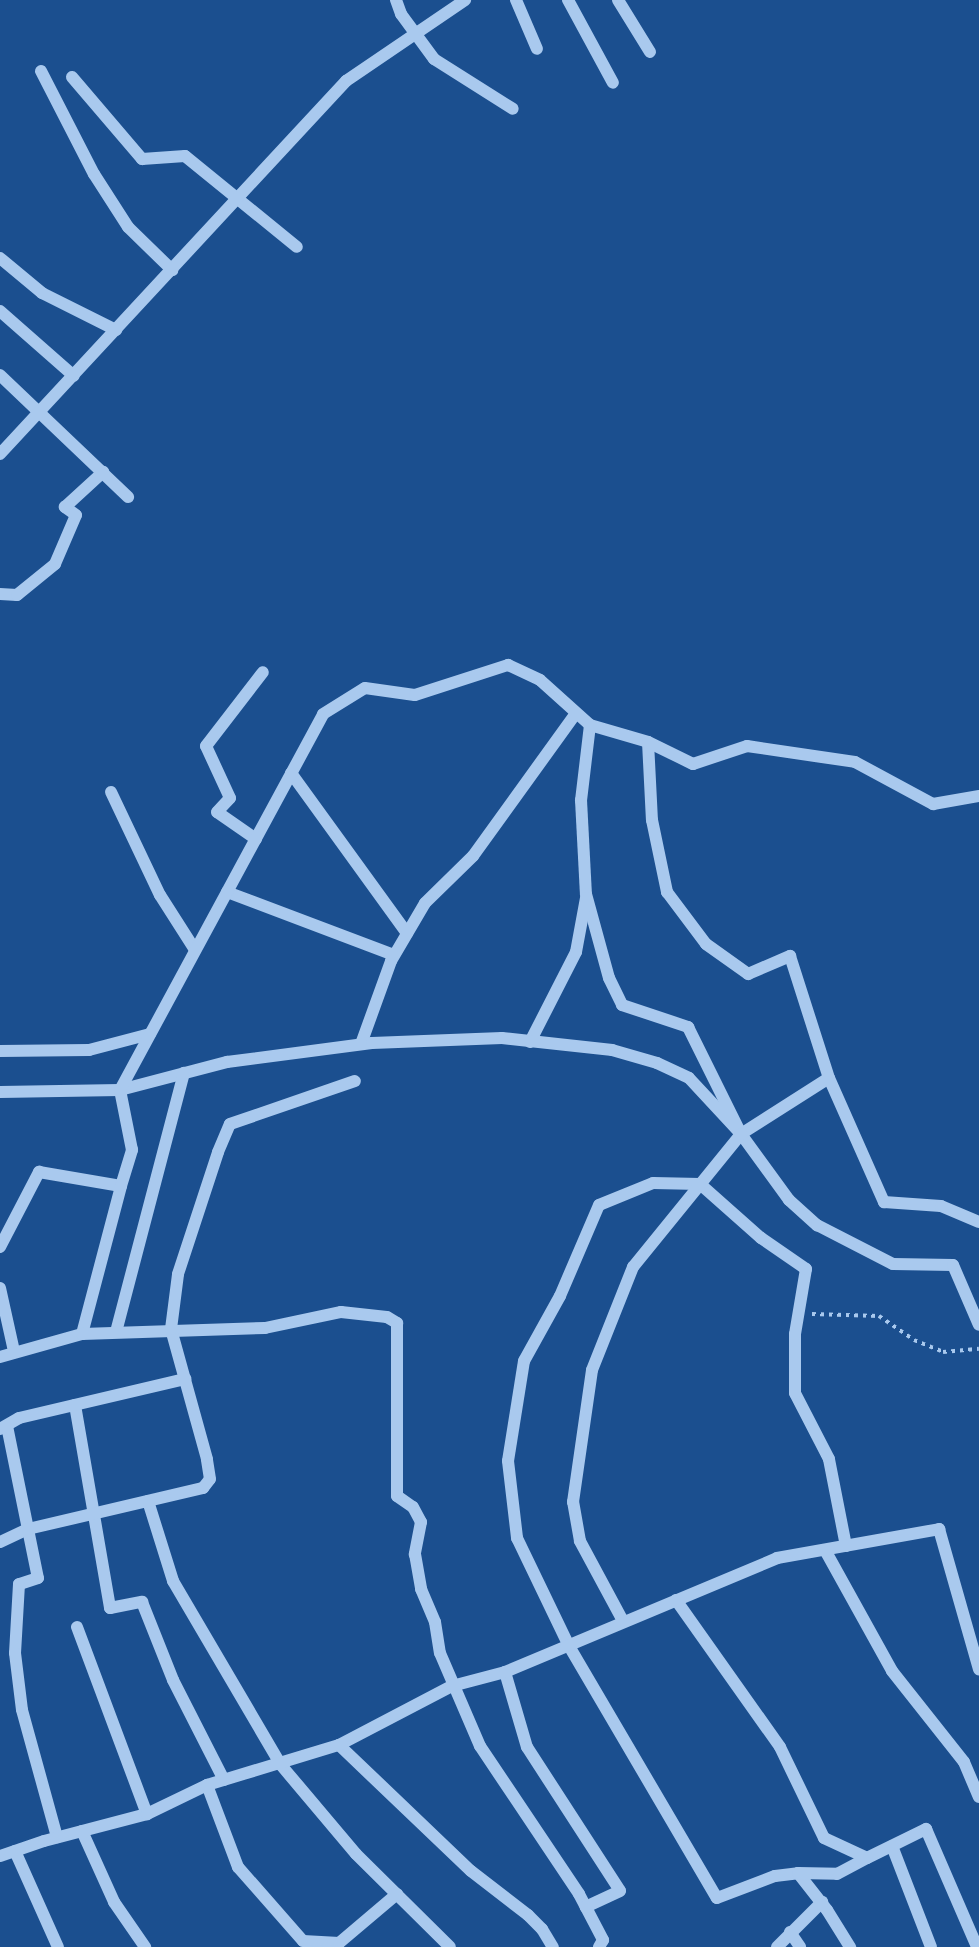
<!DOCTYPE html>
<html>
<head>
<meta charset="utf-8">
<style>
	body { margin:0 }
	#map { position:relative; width:979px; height:1947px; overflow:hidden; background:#1b4f8f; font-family:"Fira Sans Condensed",sans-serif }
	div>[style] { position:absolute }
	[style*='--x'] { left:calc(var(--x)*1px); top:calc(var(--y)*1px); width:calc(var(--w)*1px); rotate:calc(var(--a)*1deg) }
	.path>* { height:3.5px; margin-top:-1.75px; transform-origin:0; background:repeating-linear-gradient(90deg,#a9c9ee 0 3.5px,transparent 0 8.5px) }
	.minor>* { height:12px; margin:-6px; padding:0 6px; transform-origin:6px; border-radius:6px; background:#a9c9ee }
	span { translate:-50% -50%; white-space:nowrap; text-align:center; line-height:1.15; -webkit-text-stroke:5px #1b4f8f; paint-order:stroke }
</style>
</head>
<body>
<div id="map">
	<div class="path">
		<i style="--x:812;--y:1314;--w:67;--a:1.7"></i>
		<i style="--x:879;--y:1316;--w:42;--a:34.4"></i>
		<i style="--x:914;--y:1340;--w:31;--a:22"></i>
		<i style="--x:943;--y:1352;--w:36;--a:-5"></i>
	</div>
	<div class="minor">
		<i style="--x:396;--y:0;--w:15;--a:70"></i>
		<i style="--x:401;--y:14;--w:56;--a:53.7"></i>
		<i style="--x:434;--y:59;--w:93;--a:32.3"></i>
		<i style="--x:516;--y:0;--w:53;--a:66.8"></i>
		<i style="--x:568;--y:0;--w:94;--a:61.5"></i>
		<i style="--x:618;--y:0;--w:61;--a:58.4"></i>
		<i style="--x:41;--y:71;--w:116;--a:62.8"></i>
		<i style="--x:94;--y:174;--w:63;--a:57.3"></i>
		<i style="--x:128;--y:227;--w:62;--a:44.3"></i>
		<i style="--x:72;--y:77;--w:108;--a:49.5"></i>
		<i style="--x:142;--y:159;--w:43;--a:-4"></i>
		<i style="--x:185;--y:156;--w:144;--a:39.1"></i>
		<i style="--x:0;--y:258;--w:55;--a:39.8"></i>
		<i style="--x:42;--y:293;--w:83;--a:26.6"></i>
		<i style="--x:0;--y:311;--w:98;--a:41.3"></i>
		<i style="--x:0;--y:375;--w:177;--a:43.6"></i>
		<i style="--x:0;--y:454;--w:509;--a:-47.15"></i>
		<i style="--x:346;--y:81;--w:144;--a:-34.2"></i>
		<i style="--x:0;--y:594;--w:17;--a:3"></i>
		<i style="--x:17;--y:595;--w:49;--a:-39.2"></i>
		<i style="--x:55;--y:564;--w:53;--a:-66.8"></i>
		<i style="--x:76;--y:515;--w:14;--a:-144"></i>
		<i style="--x:65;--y:507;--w:52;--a:-42.6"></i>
		<i style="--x:590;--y:725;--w:76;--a:96.8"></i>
		<i style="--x:581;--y:800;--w:94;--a:87"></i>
		<i style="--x:586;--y:894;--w:87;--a:74.7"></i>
		<i style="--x:609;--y:978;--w:30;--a:64"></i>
		<i style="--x:622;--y:1005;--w:70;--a:18.4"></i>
		<i style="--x:688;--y:1027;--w:119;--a:63.6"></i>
		<i style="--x:741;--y:1134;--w:82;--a:54"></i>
		<i style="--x:789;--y:1200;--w:38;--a:42"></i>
		<i style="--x:817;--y:1225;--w:85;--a:27.2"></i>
		<i style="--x:893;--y:1264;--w:60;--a:1"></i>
		<i style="--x:953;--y:1265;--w:65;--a:66.6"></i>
		<i style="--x:648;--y:742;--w:78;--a:87.1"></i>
		<i style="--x:652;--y:820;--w:74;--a:78.2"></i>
		<i style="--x:667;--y:892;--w:65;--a:53.1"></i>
		<i style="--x:706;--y:944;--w:52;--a:35.5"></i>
		<i style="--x:748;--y:974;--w:46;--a:-23.2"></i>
		<i style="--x:790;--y:956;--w:128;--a:72.3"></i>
		<i style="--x:291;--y:773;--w:198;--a:54.1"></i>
		<i style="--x:111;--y:792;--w:114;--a:64.6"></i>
		<i style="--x:160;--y:895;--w:65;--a:57.5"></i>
		<i style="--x:256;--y:839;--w:47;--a:-145.3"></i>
		<i style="--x:217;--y:812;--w:19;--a:-47"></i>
		<i style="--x:230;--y:798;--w:57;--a:-114.8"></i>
		<i style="--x:206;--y:746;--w:93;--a:-52.4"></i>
		<i style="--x:227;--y:892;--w:178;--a:20.7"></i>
		<i style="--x:530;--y:1042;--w:101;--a:-62.9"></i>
		<i style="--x:576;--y:952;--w:55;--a:-79.5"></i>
		<i style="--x:361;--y:1044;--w:88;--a:-70.1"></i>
		<i style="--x:391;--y:961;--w:67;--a:-59.6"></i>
		<i style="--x:425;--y:903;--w:67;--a:-44.4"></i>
		<i style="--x:473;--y:856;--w:176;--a:-54.2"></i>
		<i style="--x:0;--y:1051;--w:89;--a:-0.6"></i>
		<i style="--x:89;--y:1050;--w:63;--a:-14.7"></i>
		<i style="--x:0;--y:1092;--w:120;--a:-1"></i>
		<i style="--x:120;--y:1090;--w:111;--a:-14.7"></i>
		<i style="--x:227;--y:1062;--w:146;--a:-7.5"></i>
		<i style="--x:372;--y:1043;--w:130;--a:-2.2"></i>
		<i style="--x:502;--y:1038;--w:111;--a:6.2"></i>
		<i style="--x:612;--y:1050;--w:47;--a:16.1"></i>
		<i style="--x:657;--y:1063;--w:35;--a:25"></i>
		<i style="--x:689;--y:1078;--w:76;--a:47.1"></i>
		<i style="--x:741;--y:1134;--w:104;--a:-32.5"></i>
		<i style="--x:829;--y:1078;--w:136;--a:66.1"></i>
		<i style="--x:884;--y:1202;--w:57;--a:4"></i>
		<i style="--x:941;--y:1206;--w:41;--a:22.8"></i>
		<i style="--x:0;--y:1247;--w:85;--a:-62.5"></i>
		<i style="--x:39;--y:1172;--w:83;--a:9.7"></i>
		<i style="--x:121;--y:1186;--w:38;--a:-73"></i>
		<i style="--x:132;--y:1150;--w:61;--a:-101.3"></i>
		<i style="--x:120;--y:1090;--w:427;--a:-61.6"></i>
		<i style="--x:323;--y:714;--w:49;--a:-31.8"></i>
		<i style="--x:365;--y:688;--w:50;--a:8"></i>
		<i style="--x:415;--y:695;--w:98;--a:-17.9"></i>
		<i style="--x:508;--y:665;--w:35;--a:25"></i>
		<i style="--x:540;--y:680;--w:67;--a:42"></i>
		<i style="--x:590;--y:725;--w:60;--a:16.3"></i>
		<i style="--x:648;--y:742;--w:50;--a:26.1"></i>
		<i style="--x:693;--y:764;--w:57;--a:-18.4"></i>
		<i style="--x:747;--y:746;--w:109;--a:8.4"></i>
		<i style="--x:855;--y:762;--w:89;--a:28.3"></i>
		<i style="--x:933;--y:804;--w:47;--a:-9.9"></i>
		<i style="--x:0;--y:1288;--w:65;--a:77.5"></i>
		<i style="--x:116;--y:1332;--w:268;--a:-75.3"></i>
		<i style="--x:82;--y:1334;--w:153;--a:-75.2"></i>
		<i style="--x:0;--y:1357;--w:85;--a:-15.7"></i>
		<i style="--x:82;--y:1334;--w:183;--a:-1.9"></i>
		<i style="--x:265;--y:1328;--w:78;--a:-11.9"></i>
		<i style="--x:341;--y:1312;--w:46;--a:6.2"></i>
		<i style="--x:387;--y:1317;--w:12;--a:31"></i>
		<i style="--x:397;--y:1323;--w:173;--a:90"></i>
		<i style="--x:397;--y:1496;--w:19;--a:35"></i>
		<i style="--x:413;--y:1507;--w:17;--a:62"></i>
		<i style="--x:421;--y:1522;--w:33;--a:101"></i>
		<i style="--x:415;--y:1554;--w:36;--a:80"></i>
		<i style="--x:421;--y:1589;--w:36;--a:67"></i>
		<i style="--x:435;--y:1622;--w:31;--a:81"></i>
		<i style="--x:440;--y:1653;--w:101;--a:66.7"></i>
		<i style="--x:480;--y:1746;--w:178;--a:56.2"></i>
		<i style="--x:579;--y:1894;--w:52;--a:62.4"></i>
		<i style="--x:603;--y:1940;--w:8;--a:120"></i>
		<i style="--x:75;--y:1405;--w:206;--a:80.2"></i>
		<i style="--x:110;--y:1608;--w:33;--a:-11"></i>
		<i style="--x:142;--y:1602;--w:84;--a:68.3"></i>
		<i style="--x:173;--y:1680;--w:112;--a:63"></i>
		<i style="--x:7;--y:1426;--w:155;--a:78.5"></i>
		<i style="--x:38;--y:1578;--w:20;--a:162"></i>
		<i style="--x:19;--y:1584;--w:69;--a:93.3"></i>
		<i style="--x:15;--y:1653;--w:57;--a:83"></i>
		<i style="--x:22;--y:1710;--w:132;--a:74.6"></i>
		<i style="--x:0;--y:1429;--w:22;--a:-30"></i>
		<i style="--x:19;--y:1418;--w:171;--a:-13.2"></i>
		<i style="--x:148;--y:1501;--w:84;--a:72.6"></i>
		<i style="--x:173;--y:1581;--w:213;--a:59.6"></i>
		<i style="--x:281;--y:1765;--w:116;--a:49.9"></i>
		<i style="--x:356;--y:1854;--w:132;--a:44.7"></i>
		<i style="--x:0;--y:1542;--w:31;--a:-25"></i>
		<i style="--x:28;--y:1529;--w:180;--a:-13.2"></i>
		<i style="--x:203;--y:1488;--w:11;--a:-52"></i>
		<i style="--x:210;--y:1479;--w:20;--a:-99"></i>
		<i style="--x:207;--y:1459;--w:135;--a:-105.5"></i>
		<i style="--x:171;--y:1329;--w:55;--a:-82.7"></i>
		<i style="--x:178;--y:1274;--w:128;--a:-71.8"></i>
		<i style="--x:218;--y:1152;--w:30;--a:-67"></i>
		<i style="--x:230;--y:1124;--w:132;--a:-19"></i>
		<i style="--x:846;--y:1546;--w:89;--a:-101.1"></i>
		<i style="--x:829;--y:1459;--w:74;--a:-117.3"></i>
		<i style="--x:795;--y:1393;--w:59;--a:-90"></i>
		<i style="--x:795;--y:1334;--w:66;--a:-80.4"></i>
		<i style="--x:806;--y:1269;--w:55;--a:-145.4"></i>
		<i style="--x:761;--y:1238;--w:81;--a:-138.5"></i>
		<i style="--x:700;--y:1184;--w:47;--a:-178.8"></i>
		<i style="--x:653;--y:1183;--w:58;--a:157.8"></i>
		<i style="--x:599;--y:1205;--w:99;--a:113.2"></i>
		<i style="--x:560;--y:1296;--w:74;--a:119"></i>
		<i style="--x:524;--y:1361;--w:101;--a:99.1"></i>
		<i style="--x:508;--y:1461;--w:78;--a:83.3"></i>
		<i style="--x:517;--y:1538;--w:120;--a:64.3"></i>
		<i style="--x:569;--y:1646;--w:292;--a:59.6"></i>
		<i style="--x:717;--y:1898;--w:62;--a:-20.8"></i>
		<i style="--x:775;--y:1876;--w:23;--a:-7"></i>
		<i style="--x:798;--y:1873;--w:47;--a:51.9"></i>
		<i style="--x:827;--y:1910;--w:44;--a:58.1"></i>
		<i style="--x:825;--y:1550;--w:138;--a:61"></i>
		<i style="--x:892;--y:1671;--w:116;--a:51.6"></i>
		<i style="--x:964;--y:1762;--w:38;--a:67"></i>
		<i style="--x:676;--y:1600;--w:180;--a:54.7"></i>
		<i style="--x:780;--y:1747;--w:101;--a:64.2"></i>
		<i style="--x:824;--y:1838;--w:47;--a:24.9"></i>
		<i style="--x:867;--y:1858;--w:66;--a:-26.2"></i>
		<i style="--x:926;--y:1829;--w:129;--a:66.6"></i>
		<i style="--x:623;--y:1621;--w:91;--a:-118.3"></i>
		<i style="--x:580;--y:1541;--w:40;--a:-100"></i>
		<i style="--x:573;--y:1502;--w:133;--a:-81.8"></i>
		<i style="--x:592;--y:1370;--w:111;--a:-68.3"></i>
		<i style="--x:633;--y:1267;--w:171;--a:-50.9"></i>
		<i style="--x:77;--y:1627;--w:200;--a:69.5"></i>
		<i style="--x:505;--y:1672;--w:78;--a:73.7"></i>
		<i style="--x:527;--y:1747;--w:171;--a:57.1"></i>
		<i style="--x:620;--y:1891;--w:38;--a:155"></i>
		<i style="--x:339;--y:1745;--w:182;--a:43.7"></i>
		<i style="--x:471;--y:1871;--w:72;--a:37.7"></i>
		<i style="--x:528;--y:1915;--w:20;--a:45"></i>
		<i style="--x:542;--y:1929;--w:21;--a:59"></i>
		<i style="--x:207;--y:1785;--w:88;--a:69.3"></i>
		<i style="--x:238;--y:1867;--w:98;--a:48.7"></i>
		<i style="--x:303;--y:1941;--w:36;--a:3"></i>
		<i style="--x:339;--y:1943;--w:76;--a:-40.2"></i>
		<i style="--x:82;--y:1831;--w:78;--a:65.7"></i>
		<i style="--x:114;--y:1902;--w:55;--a:55.4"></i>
		<i style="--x:892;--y:1846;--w:108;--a:68.9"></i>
		<i style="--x:15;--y:1851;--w:105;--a:65.9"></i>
		<i style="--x:0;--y:1856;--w:46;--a:-18.8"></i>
		<i style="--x:44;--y:1841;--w:106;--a:-14.7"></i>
		<i style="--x:147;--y:1814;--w:67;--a:-25.8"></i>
		<i style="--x:207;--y:1785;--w:138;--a:-16.9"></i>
		<i style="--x:339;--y:1745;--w:127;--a:-27.6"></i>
		<i style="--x:452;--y:1686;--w:55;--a:-14.8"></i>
		<i style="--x:505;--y:1672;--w:295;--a:-22.7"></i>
		<i style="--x:777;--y:1558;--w:165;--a:-10.1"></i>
		<i style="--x:939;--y:1529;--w:146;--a:74.1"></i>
		<i style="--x:798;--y:1873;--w:39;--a:1"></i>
		<i style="--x:837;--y:1874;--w:34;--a:-28"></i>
		<i style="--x:790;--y:1932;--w:18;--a:56"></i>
		<i style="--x:777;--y:1947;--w:64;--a:-45"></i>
	</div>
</div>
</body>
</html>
